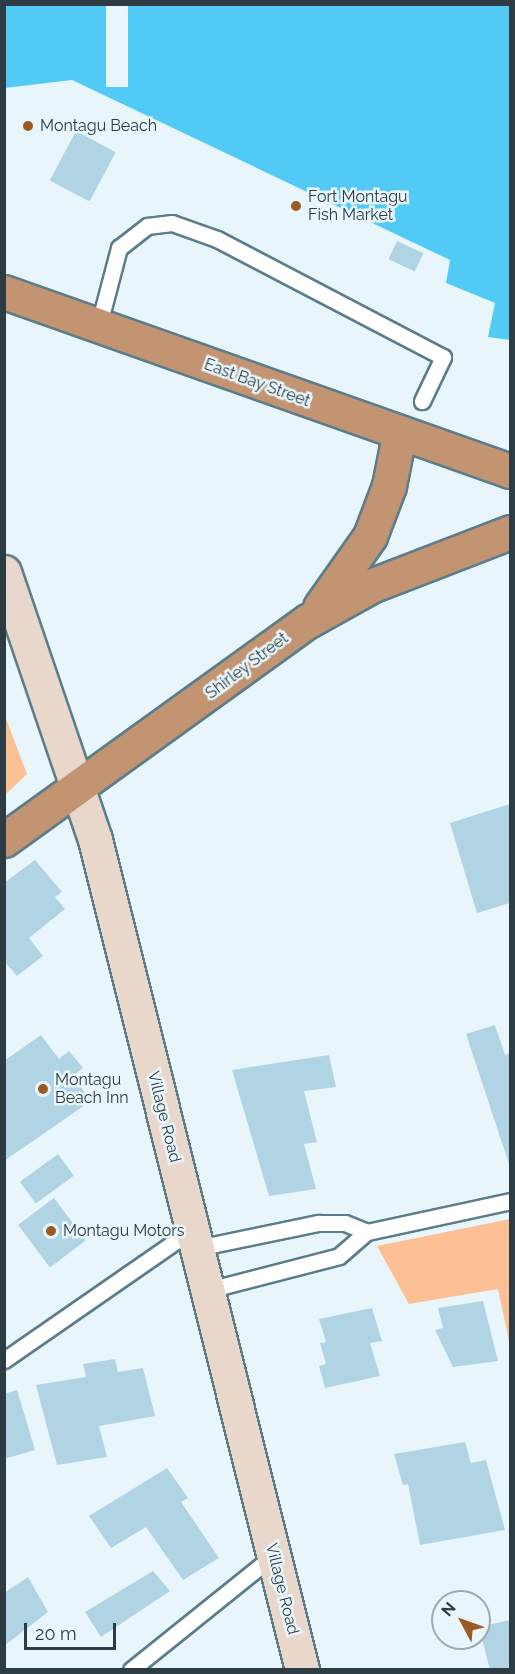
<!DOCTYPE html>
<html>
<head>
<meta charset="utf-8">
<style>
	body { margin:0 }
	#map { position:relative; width:515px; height:1674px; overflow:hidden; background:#e8f6fc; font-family:Raleway,sans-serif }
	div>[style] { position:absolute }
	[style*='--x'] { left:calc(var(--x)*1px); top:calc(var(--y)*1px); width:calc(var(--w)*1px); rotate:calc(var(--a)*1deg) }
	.green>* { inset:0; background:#fcc094 }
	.water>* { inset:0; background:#52caf6 }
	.pier>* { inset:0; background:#e8f6fc; transform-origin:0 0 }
	.building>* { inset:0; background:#b0d4e3; transform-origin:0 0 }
	.roads { filter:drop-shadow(2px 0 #5b7d8b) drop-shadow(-2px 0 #5b7d8b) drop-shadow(0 2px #5b7d8b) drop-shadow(0 -2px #5b7d8b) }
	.service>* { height:15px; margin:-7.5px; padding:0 7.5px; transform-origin:7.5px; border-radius:7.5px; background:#fff }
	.secondary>* { height:33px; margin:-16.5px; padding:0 16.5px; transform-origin:16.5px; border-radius:16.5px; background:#e8d7ca }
	.trunk>* { height:33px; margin:-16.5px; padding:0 16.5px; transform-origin:16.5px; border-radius:16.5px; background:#c29472 }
	.dots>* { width:16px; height:16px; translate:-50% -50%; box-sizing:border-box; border:3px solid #e8f6fc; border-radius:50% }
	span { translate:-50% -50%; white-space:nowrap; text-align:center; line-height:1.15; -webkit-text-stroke:5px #e8f6fc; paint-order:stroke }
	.poi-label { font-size:16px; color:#2d3b42 }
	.left { translate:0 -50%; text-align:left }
	.street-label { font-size:16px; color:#2d3b42 }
	.frame { position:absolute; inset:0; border:6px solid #2d3b42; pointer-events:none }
	.north { position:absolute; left:431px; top:1590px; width:60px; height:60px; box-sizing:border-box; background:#e8f6fc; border:2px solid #9dabb2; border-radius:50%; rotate:311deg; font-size:16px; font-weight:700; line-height:24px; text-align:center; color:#2d3b42 }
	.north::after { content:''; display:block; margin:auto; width:21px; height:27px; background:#9a5a23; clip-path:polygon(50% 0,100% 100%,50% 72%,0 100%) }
	.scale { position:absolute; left:24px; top:1623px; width:92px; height:27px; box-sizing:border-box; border:3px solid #2d3b42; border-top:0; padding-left:8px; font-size:18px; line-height:21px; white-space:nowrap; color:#2d3b42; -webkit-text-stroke:4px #e8f6fc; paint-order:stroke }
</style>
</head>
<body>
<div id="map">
	<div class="green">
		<i style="clip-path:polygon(5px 716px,27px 774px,5px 795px,4px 795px)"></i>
		<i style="clip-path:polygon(510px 1219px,510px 1346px,498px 1289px,409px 1304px,377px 1246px)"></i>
	</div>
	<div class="water">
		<i style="clip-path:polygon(4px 5px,510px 5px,510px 340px,488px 337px,495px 303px,446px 283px,450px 260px,72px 80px,5px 88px)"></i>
	</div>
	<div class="pier">
		<i style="left:106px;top:5px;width:22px;height:82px"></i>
	</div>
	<div class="building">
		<i style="left:76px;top:131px;width:45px;height:56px;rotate:28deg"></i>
		<i style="left:397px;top:241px;width:29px;height:20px;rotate:25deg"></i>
		<i style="clip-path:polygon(510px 804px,510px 903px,477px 913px,450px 823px)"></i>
		<i style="clip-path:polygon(35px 860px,62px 892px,55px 897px,65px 909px,29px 938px,43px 956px,17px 976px,4px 961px,4px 883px)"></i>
		<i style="clip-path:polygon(495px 1025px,505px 1055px,510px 1053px,510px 1167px,466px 1034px)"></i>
		<i style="clip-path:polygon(41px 1035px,59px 1059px,69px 1051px,83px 1068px,73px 1076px,91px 1101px,4px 1161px,4px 1061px)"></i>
		<i style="clip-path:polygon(329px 1055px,336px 1087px,304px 1091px,317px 1142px,304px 1144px,316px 1189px,269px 1196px,232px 1070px)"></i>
		<i style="left:58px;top:1154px;width:27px;height:47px;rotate:54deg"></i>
		<i style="left:54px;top:1198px;width:53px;height:45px;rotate:53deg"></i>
		<i style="clip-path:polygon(483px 1301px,498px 1361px,453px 1367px,435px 1330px,443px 1328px,438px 1308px)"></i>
		<i style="clip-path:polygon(372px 1308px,382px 1341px,370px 1343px,380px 1376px,325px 1388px,319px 1366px,326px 1364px,320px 1343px,326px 1342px,319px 1319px)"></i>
		<i style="clip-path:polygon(115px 1359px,118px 1372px,143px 1368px,155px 1416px,99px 1426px,107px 1457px,57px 1465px,36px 1385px,86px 1377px,83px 1364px)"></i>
		<i style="clip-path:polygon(17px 1390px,35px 1450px,4px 1459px,4px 1394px)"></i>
		<i style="clip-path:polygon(465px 1442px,471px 1463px,486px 1460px,505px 1530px,420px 1545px,408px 1484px,403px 1485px,394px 1454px)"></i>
		<i style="clip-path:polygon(167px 1468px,188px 1498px,181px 1502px,219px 1558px,183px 1580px,146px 1527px,111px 1548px,89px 1516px)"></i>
		<i style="clip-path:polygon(153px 1571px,170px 1591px,101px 1637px,85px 1612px)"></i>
		<i style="clip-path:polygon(28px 1577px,48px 1612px,4px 1646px,4px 1593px)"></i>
		<i style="clip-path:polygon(510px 1620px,510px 1668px,490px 1670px,479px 1627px)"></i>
	</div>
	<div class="roads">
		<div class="service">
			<i style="--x:99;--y:324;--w:79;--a:-75.3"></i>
			<i style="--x:119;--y:248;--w:36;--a:-38"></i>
			<i style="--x:147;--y:226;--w:25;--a:-7"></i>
			<i style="--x:172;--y:223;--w:48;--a:19.6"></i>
			<i style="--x:217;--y:239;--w:255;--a:27.6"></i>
			<i style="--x:443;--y:357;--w:49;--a:115.5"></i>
			<i style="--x:197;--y:1248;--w:124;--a:-11.7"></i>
			<i style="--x:318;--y:1223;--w:27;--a:0"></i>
			<i style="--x:345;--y:1223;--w:24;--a:22"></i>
			<i style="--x:208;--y:1290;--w:135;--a:-14.5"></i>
			<i style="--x:339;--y:1256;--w:37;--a:-41"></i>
			<i style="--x:367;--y:1232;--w:146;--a:-12.2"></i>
			<i style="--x:4;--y:1360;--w:229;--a:-34.7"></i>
			<i style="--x:131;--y:1670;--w:184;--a:-38.8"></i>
		</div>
		<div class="secondary">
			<i style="--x:4;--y:572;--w:282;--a:71.2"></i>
			<i style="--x:95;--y:839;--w:856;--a:76.01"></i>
		</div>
		<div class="trunk">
			<i style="--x:4;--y:292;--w:537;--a:19.48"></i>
			<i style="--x:320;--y:607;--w:87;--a:-54.8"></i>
			<i style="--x:370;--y:536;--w:53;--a:-69.2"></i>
			<i style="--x:389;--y:486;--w:52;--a:-78.9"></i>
			<i style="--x:4;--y:840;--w:375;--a:-35.8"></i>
			<i style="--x:308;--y:621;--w:74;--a:-29"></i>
			<i style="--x:373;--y:585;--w:147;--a:-21.1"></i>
		</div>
	</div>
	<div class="dots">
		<i style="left:28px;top:126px;background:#9a5a23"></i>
		<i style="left:296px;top:206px;background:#9a5a23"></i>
		<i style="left:43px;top:1089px;background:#9a5a23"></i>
		<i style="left:51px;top:1231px;background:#9a5a23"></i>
	</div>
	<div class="poi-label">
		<span class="left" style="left:40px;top:126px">Montagu Beach</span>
		<span class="left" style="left:308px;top:206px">Fort Montagu<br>Fish Market</span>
		<span class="left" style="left:55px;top:1089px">Montagu<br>Beach Inn</span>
		<span class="left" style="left:63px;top:1231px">Montagu Motors</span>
	</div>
	<div class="street-label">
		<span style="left:257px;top:383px;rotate:20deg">East Bay Street</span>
		<span style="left:247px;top:666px;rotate:-37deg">Shirley Street</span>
		<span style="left:164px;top:1117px;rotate:76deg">Village Road</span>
		<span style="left:282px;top:1589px;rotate:76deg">Village Road</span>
	</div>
	<div class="frame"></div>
	<div class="north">N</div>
	<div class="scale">20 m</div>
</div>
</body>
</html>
